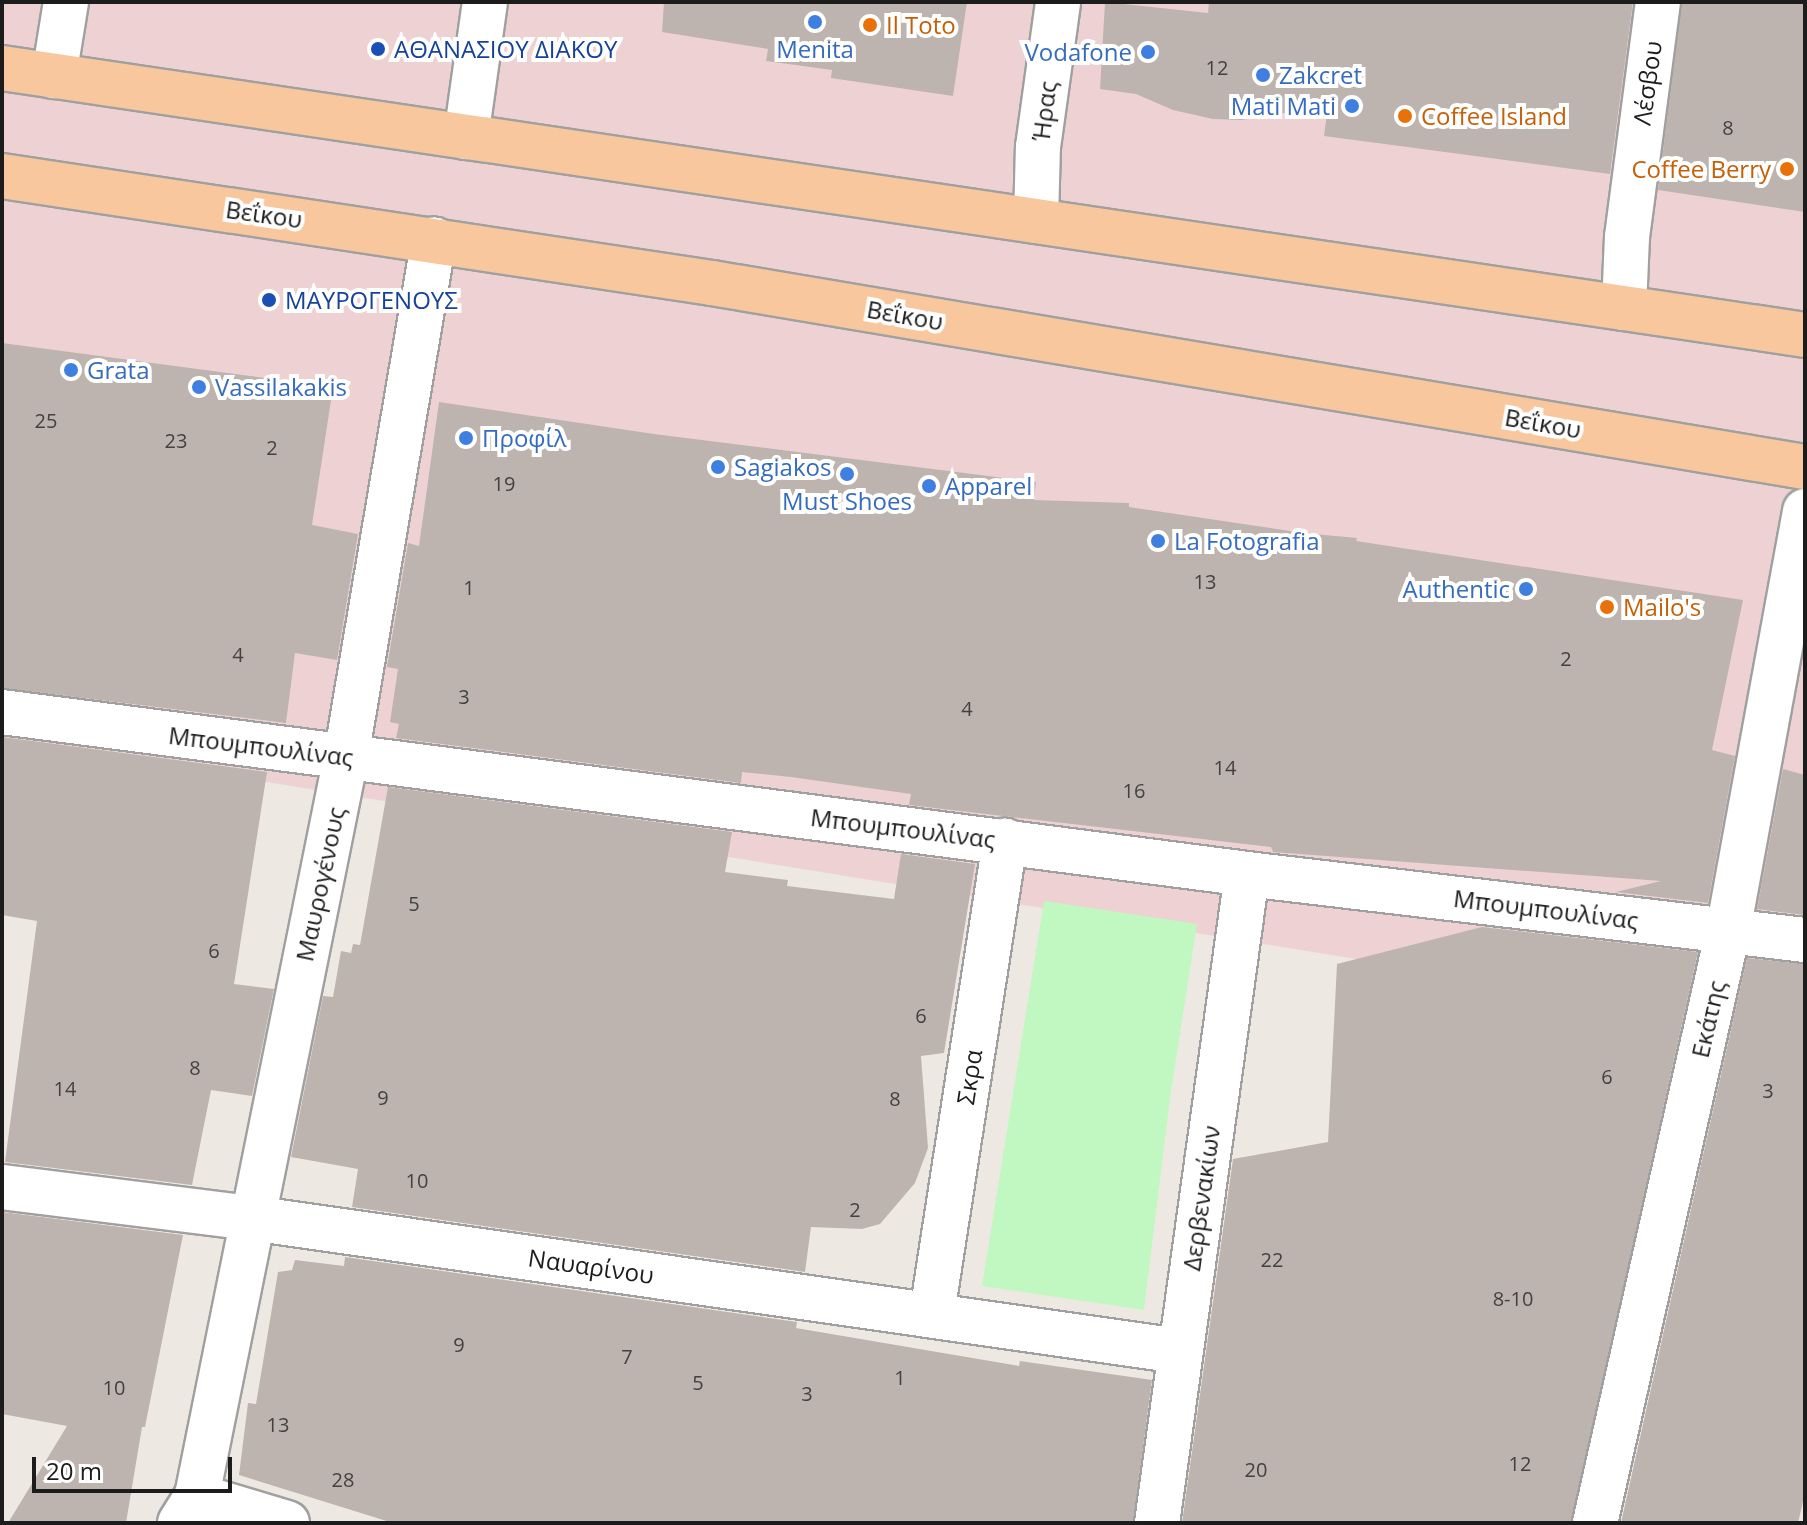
<!DOCTYPE html>
<html>
<head>
<meta charset="utf-8">
<style>
	body { margin:0 }
	#map { position:relative; width:1807px; height:1525px; overflow:hidden; background:#ede9e2; font-family:"Open Sans",sans-serif }
	div>[style] { position:absolute }
	[style*='--x'] { left:calc(var(--x)*1px); top:calc(var(--y)*1px); width:calc(var(--w)*1px); rotate:calc(var(--a)*1deg) }
	.commercial>* { inset:0; background:#eed2d3 }
	.park>* { inset:0; background:#c1f7c0 }
	.building>* { inset:0; background:#beb4af }
	.roads { filter:drop-shadow(2px 0 #a0a0a0) drop-shadow(-2px 0 #a0a0a0) drop-shadow(0 2px #a0a0a0) drop-shadow(0 -2px #a0a0a0) }
	.minor>* { height:44px; margin:-22px; padding:0 22px; transform-origin:22px; border-radius:22px; background:#fff }
	.primary>* { height:44px; margin:-22px; padding:0 22px; transform-origin:22px; border-radius:22px; background:#f8c79d }
	.dots>* { width:22px; height:22px; translate:-50% -50%; box-sizing:border-box; border:4px solid #fff; border-radius:50% }
	span { translate:-50% -50%; white-space:nowrap; text-align:center; line-height:1.15; -webkit-text-stroke:8px #fff; paint-order:stroke }
	.number-label { font-size:20px; color:#444241 }
	.number-label span { -webkit-text-stroke-width:0 }
	.food-label { font-size:24px; color:#c56008 }
	.left { translate:0 -50%; text-align:left }
	.right { translate:-100% -50%; text-align:right }
	.transit-label { font-size:24px; color:#164399 }
	.shop-label { font-size:24px; color:#366cbe }
	.street-label { font-size:24px; color:#1c1c1c }
	.frame { position:absolute; inset:0; border:4px solid #1c1c1c; pointer-events:none }
	.scale { position:absolute; left:32px; top:1457px; width:200px; height:36px; box-sizing:border-box; border:4px solid #1c1c1c; border-top:0; padding-left:10px; font-size:24px; line-height:28px; white-space:nowrap; color:#1c1c1c; -webkit-text-stroke:6px #fff; paint-order:stroke }
</style>
</head>
<body>
<div id="map">
	<div class="commercial">
		<i style="clip-path:polygon(2px 2px,1805px 2px,1805px 1032px,2px 739px)"></i>
	</div>
	<div class="park">
		<i style="clip-path:polygon(1044px 901px,1197px 924px,1170px 1098px,1144px 1310px,982px 1286px)"></i>
	</div>
	<div class="building">
		<i style="clip-path:polygon(664px 2px,967px 2px,953px 96px,831px 78px,832px 70px,766px 61px,768px 49px,662px 32px)"></i>
		<i style="clip-path:polygon(1105px 2px,1208px 13px,1209px 2px,1633px 2px,1610px 174px,1324px 136px,1328px 106px,1242px 120px,1213px 119px,1173px 110px,1136px 94px,1100px 89px)"></i>
		<i style="clip-path:polygon(1682px 2px,1805px 2px,1805px 212px,1658px 190px)"></i>
		<i style="clip-path:polygon(2px 343px,333px 387px,312px 525px,358px 534px,337px 660px,295px 653px,286px 723px,2px 688px)"></i>
		<i style="clip-path:polygon(439px 402px,654px 434px,1036px 482px,1034px 500px,1129px 503px,1129px 507px,1303px 533px,1357px 538px,1356px 541px,1743px 600px,1712px 750px,1735px 756px,1708px 903px,1616px 892px,1661px 881px,1273px 852px,1271px 847px,909px 805px,911px 794px,791px 777px,742px 772px,741px 783px,396px 738px,399px 724px,390px 722px,398px 669px,387px 667px,408px 543px,419px 546px)"></i>
		<i style="clip-path:polygon(2px 737px,267px 772px,234px 984px,274px 989px,252px 1096px,211px 1090px,192px 1185px,5px 1162px,37px 921px,2px 915px)"></i>
		<i style="clip-path:polygon(1783px 769px,1805px 775px,1805px 915px,1757px 909px)"></i>
		<i style="clip-path:polygon(388px 787px,732px 832px,725px 872px,788px 880px,787px 886px,894px 899px,901px 854px,975px 864px,944px 1053px,921px 1056px,928px 1148px,915px 1183px,880px 1224px,862px 1229px,811px 1227px,805px 1272px,352px 1207px,358px 1169px,291px 1157px,323px 996px,333px 997px,341px 951px,351px 953px,353px 944px,360px 945px)"></i>
		<i style="clip-path:polygon(1482px 927px,1698px 952px,1571px 1523px,1182px 1523px,1233px 1159px,1328px 1142px,1337px 964px)"></i>
		<i style="clip-path:polygon(1747px 958px,1805px 964px,1805px 1493px,1798px 1523px,1621px 1523px)"></i>
		<i style="clip-path:polygon(2px 1212px,183px 1235px,145px 1427px,142px 1427px,126px 1523px,8px 1523px,67px 1426px,2px 1414px)"></i>
		<i style="clip-path:polygon(345px 1257px,797px 1322px,796px 1328px,1019px 1366px,1020px 1361px,1152px 1380px,1133px 1523px,393px 1523px,239px 1475px,248px 1403px,256px 1404px,278px 1272px,292px 1270px,295px 1260px,344px 1266px)"></i>
	</div>
	<div class="roads">
		<div class="minor">
			<i style="--x:54;--y:76;--w:75;--a:-80.8"></i>
			<i style="--x:466;--y:137;--w:136;--a:-82"></i>
			<i style="--x:1036;--y:221;--w:74;--a:-88.5"></i>
			<i style="--x:1038;--y:147;--w:146;--a:-82.1"></i>
			<i style="--x:1624;--y:308;--w:71;--a:-87.6"></i>
			<i style="--x:1627;--y:237;--w:237;--a:-82.5"></i>
			<i style="--x:2;--y:712;--w:1255;--a:7.41"></i>
			<i style="--x:1247;--y:874;--w:562;--a:6.75"></i>
			<i style="--x:2;--y:1187;--w:251;--a:7.1"></i>
			<i style="--x:251;--y:1218;--w:937;--a:8.16"></i>
			<i style="--x:932;--y:1313;--w:478;--a:-81.2"></i>
			<i style="--x:197;--y:1496;--w:94;--a:16.7"></i>
			<i style="--x:180;--y:1523;--w:32;--a:-58"></i>
			<i style="--x:197;--y:1496;--w:754;--a:-78.6"></i>
			<i style="--x:346;--y:757;--w:525;--a:-80.36"></i>
			<i style="--x:1157;--y:1523;--w:655;--a:-82.1"></i>
			<i style="--x:1595;--y:1523;--w:607;--a:-77.34"></i>
			<i style="--x:1728;--y:931;--w:427;--a:-79.6"></i>
		</div>
		<div class="primary">
			<i style="--x:2;--y:68;--w:1823;--a:8.42"></i>
			<i style="--x:2;--y:176;--w:718;--a:8.57"></i>
			<i style="--x:712;--y:283;--w:1108;--a:9.56"></i>
		</div>
	</div>
	<div class="dots">
		<i style="left:815px;top:22px;background:#3f7fe0"></i>
		<i style="left:870px;top:25px;background:#e8710a"></i>
		<i style="left:378px;top:49px;background:#1a4fb4"></i>
		<i style="left:1148px;top:52px;background:#3f7fe0"></i>
		<i style="left:1263px;top:75px;background:#3f7fe0"></i>
		<i style="left:1352px;top:106px;background:#3f7fe0"></i>
		<i style="left:1405px;top:116px;background:#e8710a"></i>
		<i style="left:1787px;top:169px;background:#e8710a"></i>
		<i style="left:269px;top:300px;background:#1a4fb4"></i>
		<i style="left:71px;top:370px;background:#3f7fe0"></i>
		<i style="left:199px;top:387px;background:#3f7fe0"></i>
		<i style="left:466px;top:438px;background:#3f7fe0"></i>
		<i style="left:718px;top:467px;background:#3f7fe0"></i>
		<i style="left:847px;top:474px;background:#3f7fe0"></i>
		<i style="left:929px;top:486px;background:#3f7fe0"></i>
		<i style="left:1158px;top:541px;background:#3f7fe0"></i>
		<i style="left:1526px;top:589px;background:#3f7fe0"></i>
		<i style="left:1607px;top:607px;background:#e8710a"></i>
	</div>
	<div class="number-label">
		<span style="left:1217px;top:67px">12</span>
		<span style="left:1728px;top:127px">8</span>
		<span style="left:46px;top:420px">25</span>
		<span style="left:176px;top:440px">23</span>
		<span style="left:272px;top:447px">2</span>
		<span style="left:504px;top:483px">19</span>
		<span style="left:1205px;top:581px">13</span>
		<span style="left:469px;top:587px">1</span>
		<span style="left:238px;top:654px">4</span>
		<span style="left:1566px;top:658px">2</span>
		<span style="left:464px;top:696px">3</span>
		<span style="left:967px;top:708px">4</span>
		<span style="left:1225px;top:767px">14</span>
		<span style="left:1134px;top:790px">16</span>
		<span style="left:414px;top:903px">5</span>
		<span style="left:214px;top:950px">6</span>
		<span style="left:921px;top:1015px">6</span>
		<span style="left:195px;top:1067px">8</span>
		<span style="left:1607px;top:1076px">6</span>
		<span style="left:65px;top:1088px">14</span>
		<span style="left:1768px;top:1090px">3</span>
		<span style="left:383px;top:1097px">9</span>
		<span style="left:895px;top:1098px">8</span>
		<span style="left:417px;top:1180px">10</span>
		<span style="left:855px;top:1209px">2</span>
		<span style="left:1272px;top:1259px">22</span>
		<span style="left:1513px;top:1298px">8-10</span>
		<span style="left:459px;top:1344px">9</span>
		<span style="left:627px;top:1356px">7</span>
		<span style="left:900px;top:1377px">1</span>
		<span style="left:698px;top:1382px">5</span>
		<span style="left:114px;top:1387px">10</span>
		<span style="left:807px;top:1393px">3</span>
		<span style="left:278px;top:1424px">13</span>
		<span style="left:1520px;top:1463px">12</span>
		<span style="left:1256px;top:1469px">20</span>
		<span style="left:343px;top:1479px">28</span>
	</div>
	<div class="food-label">
		<span class="left" style="left:886px;top:25px">Il Toto</span>
		<span class="left" style="left:1421px;top:116px">Coffee Island</span>
		<span class="right" style="left:1771px;top:169px">Coffee Berry</span>
		<span class="left" style="left:1623px;top:607px">Mailo's</span>
	</div>
	<div class="transit-label">
		<span class="left" style="left:394px;top:49px">ΑΘΑΝΑΣΙΟΥ ΔΙΑΚΟΥ</span>
		<span class="left" style="left:285px;top:300px">ΜΑΥΡΟΓΕΝΟΥΣ</span>
	</div>
	<div class="shop-label">
		<span style="left:815px;top:49px">Menita</span>
		<span class="right" style="left:1132px;top:52px">Vodafone</span>
		<span class="left" style="left:1279px;top:75px">Zakcret</span>
		<span class="right" style="left:1336px;top:106px">Mati Mati</span>
		<span class="left" style="left:87px;top:370px">Grata</span>
		<span class="left" style="left:215px;top:387px">Vassilakakis</span>
		<span class="left" style="left:482px;top:438px">Προφίλ</span>
		<span class="left" style="left:734px;top:467px">Sagiakos</span>
		<span class="left" style="left:945px;top:486px">Apparel</span>
		<span style="left:847px;top:501px">Must Shoes</span>
		<span class="left" style="left:1174px;top:541px">La Fotografia</span>
		<span class="right" style="left:1510px;top:589px">Authentic</span>
	</div>
	<div class="street-label">
		<span style="left:1647px;top:83px;rotate:-82deg">Λέσβου</span>
		<span style="left:1044px;top:111px;rotate:-83deg">Ήρας</span>
		<span style="left:264px;top:214px;rotate:8deg">Βεΐκου</span>
		<span style="left:905px;top:315px;rotate:10deg">Βεΐκου</span>
		<span style="left:1543px;top:423px;rotate:10deg">Βεΐκου</span>
		<span style="left:261px;top:746px;rotate:7deg">Μπουμπουλίνας</span>
		<span style="left:903px;top:828px;rotate:7deg">Μπουμπουλίνας</span>
		<span style="left:320px;top:884px;rotate:-78deg">Μαυρογένους</span>
		<span style="left:1546px;top:909px;rotate:7deg">Μπουμπουλίνας</span>
		<span style="left:1708px;top:1019px;rotate:-77deg">Εκάτης</span>
		<span style="left:969px;top:1077px;rotate:-81deg">Σκρα</span>
		<span style="left:1201px;top:1198px;rotate:-82deg">Δερβενακίων</span>
		<span style="left:591px;top:1266px;rotate:8deg">Ναυαρίνου</span>
	</div>
	<div class="frame"></div>
	<div class="scale">20 m</div>
</div>
</body>
</html>
